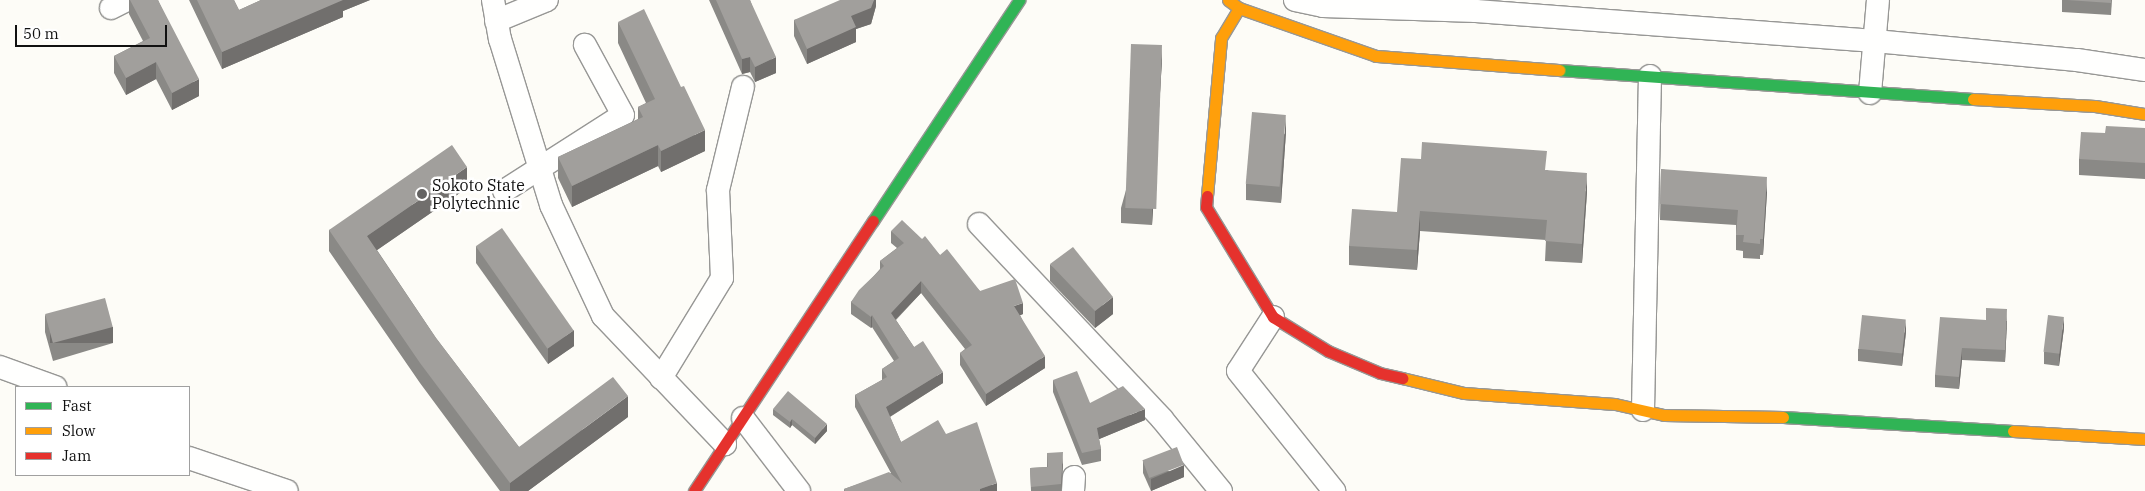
<!DOCTYPE html>
<html>
<head>
<meta charset="utf-8">
<style>
	body { margin:0 }
	#map { position:relative; width:2145px; height:491px; overflow:hidden; background:#fdfcf7; font-family:"IBM Plex Serif",serif }
	div>[style] { position:absolute }
	[style*='--x'] { left:calc(var(--x)*1px); top:calc(var(--y)*1px); width:calc(var(--w)*1px); rotate:calc(var(--a)*1deg) }
	.roads { filter:drop-shadow(1px 0 #979795) drop-shadow(-1px 0 #979795) drop-shadow(0 1px #979795) drop-shadow(0 -1px #979795) }
	.street>* { height:22px; margin:-11px; padding:0 11px; transform-origin:11px; border-radius:11px; background:#fffffe }
	.fast>* { height:11px; margin:-5.5px; padding:0 5.5px; transform-origin:5.5px; border-radius:5.5px; background:#30b455 }
	.slow>* { height:11px; margin:-5.5px; padding:0 5.5px; transform-origin:5.5px; border-radius:5.5px; background:#ff9f0a }
	.jam>* { height:11px; margin:-5.5px; padding:0 5.5px; transform-origin:5.5px; border-radius:5.5px; background:#e5322d }
	.wall>* { inset:0; background:#8a8986 }
	.shaded-wall>* { inset:0; background:#716f6d; transform-origin:0 0 }
	.building>* { inset:0; background:#a19f9c; transform-origin:0 0 }
	.dots>* { width:14px; height:14px; translate:-50% -50%; box-sizing:border-box; border:2px solid #fff; border-radius:50% }
	span { translate:-50% -50%; white-space:nowrap; text-align:center; line-height:1.15; -webkit-text-stroke:5px #fff; paint-order:stroke }
	.poi-label { font-size:16px; color:#111 }
	.left { translate:0 -50%; text-align:left }
	.legend { position:absolute; left:15px; top:386px; width:175px; height:90px; box-sizing:border-box; background:#fff; border:1px solid #a0a0a0; margin:0; padding:6px 9px; list-style:none; font-size:15px; color:#111 }
	.legend li { display:flex; align-items:center; gap:10px; height:25px }
	.legend b { width:25px; border:1px solid #a0a0a0 }
	.scale { position:absolute; left:15px; top:25px; width:152px; height:22px; box-sizing:border-box; border:2px solid #111; border-top:0; padding-left:6px; font-size:15px; line-height:18px; white-space:nowrap; color:#111; -webkit-text-stroke:4px #fff; paint-order:stroke }
</style>
</head>
<body>
<div id="map">
	<div class="roads">
		<div class="street">
			<i style="--x:493;--y:0;--w:40;--a:80"></i>
			<i style="--x:500;--y:39;--w:174;--a:72.9"></i>
			<i style="--x:551;--y:205;--w:123;--a:64.9"></i>
			<i style="--x:603;--y:316;--w:177;--a:46.4"></i>
			<i style="--x:1295;--y:0;--w:29;--a:12"></i>
			<i style="--x:1323;--y:6;--w:153;--a:1.9"></i>
			<i style="--x:1476;--y:11;--w:400;--a:4.3"></i>
			<i style="--x:1875;--y:41;--w:203;--a:5.4"></i>
			<i style="--x:2077;--y:60;--w:69;--a:8.4"></i>
			<i style="--x:111;--y:8;--w:18;--a:-27"></i>
			<i style="--x:496;--y:21;--w:55;--a:-22.4"></i>
			<i style="--x:1870;--y:93;--w:93;--a:-85.1"></i>
			<i style="--x:504;--y:191;--w:141;--a:-32.6"></i>
			<i style="--x:623;--y:115;--w:80;--a:-118.5"></i>
			<i style="--x:979;--y:224;--w:267;--a:46.8"></i>
			<i style="--x:1162;--y:419;--w:93;--a:50.7"></i>
			<i style="--x:1273;--y:317;--w:64;--a:122.9"></i>
			<i style="--x:1238;--y:371;--w:154;--a:51.3"></i>
			<i style="--x:0;--y:367;--w:59;--a:20"></i>
			<i style="--x:661;--y:378;--w:117;--a:-58.6"></i>
			<i style="--x:722;--y:278;--w:88;--a:-92.6"></i>
			<i style="--x:718;--y:190;--w:106;--a:-76.4"></i>
			<i style="--x:1643;--y:410;--w:334;--a:-88.8"></i>
			<i style="--x:743;--y:418;--w:92;--a:52.5"></i>
			<i style="--x:189;--y:458;--w:103;--a:18.6"></i>
			<i style="--x:1073;--y:491;--w:14;--a:-86"></i>
		</div>
		<div class="fast">
			<i style="--x:1559;--y:70;--w:415;--a:4"></i>
			<i style="--x:873;--y:221;--w:265;--a:-56.5"></i>
			<i style="--x:1783;--y:417;--w:230;--a:3.5"></i>
		</div>
		<div class="slow">
			<i style="--x:1228;--y:0;--w:14;--a:36"></i>
			<i style="--x:1239;--y:8;--w:145;--a:19.3"></i>
			<i style="--x:1376;--y:56;--w:184;--a:4.4"></i>
			<i style="--x:1973;--y:99;--w:122;--a:3.3"></i>
			<i style="--x:2095;--y:106;--w:51;--a:9.1"></i>
			<i style="--x:1207;--y:196;--w:159;--a:-84.9"></i>
			<i style="--x:1221;--y:38;--w:35;--a:-59"></i>
			<i style="--x:1402;--y:378;--w:64;--a:13.6"></i>
			<i style="--x:1464;--y:393;--w:151;--a:4.2"></i>
			<i style="--x:1615;--y:404;--w:50;--a:12.7"></i>
			<i style="--x:1664;--y:415;--w:119;--a:1"></i>
			<i style="--x:2013;--y:431;--w:132;--a:3.5"></i>
		</div>
		<div class="jam">
			<i style="--x:1207;--y:196;--w:11;--a:95"></i>
			<i style="--x:1206;--y:207;--w:129;--a:58.7"></i>
			<i style="--x:1273;--y:317;--w:65;--a:31.7"></i>
			<i style="--x:1328;--y:351;--w:56;--a:22.9"></i>
			<i style="--x:1380;--y:373;--w:23;--a:13"></i>
			<i style="--x:694;--y:491;--w:324;--a:-56.5"></i>
		</div>
	</div>
	<div class="wall">
		<i style="clip-path:polygon(129px 0,158px 0,199px 96px,172px 110px,156px 79px,126px 95px,114px 73px,114px 56px,143px 41px,129px 14px)"></i>
		<i style="clip-path:polygon(189px 0,234px 0,239px 10px,261px 0,370px 0,343px 11px,343px 17px,222px 69px)"></i>
		<i style="clip-path:polygon(709px 0,750px 0,776px 73px,755px 82px,750px 72px,742px 74px)"></i>
		<i style="clip-path:polygon(876px 0,876px 6px,871px 24px,856px 29px,856px 42px,807px 64px,794px 36px,794px 20px)"></i>
		<i style="clip-path:polygon(2062px 0,2112px 0,2111px 15px,2062px 12px)"></i>
		<i style="clip-path:polygon(618px 22px,705px 151px,661px 172px,658px 166px,572px 207px,558px 178px,558px 157px,638px 119px,638px 107px,646px 103px,618px 43px)"></i>
		<i style="clip-path:polygon(1162px 60px,1152px 225px,1121px 223px,1121px 208px)"></i>
		<i style="clip-path:polygon(2145px 128px,2145px 179px,2079px 175px,2079px 159px,2105px 133px)"></i>
		<i style="clip-path:polygon(1286px 132px,1281px 203px,1246px 200px,1246px 184px)"></i>
		<i style="clip-path:polygon(1661px 169px,1767px 192px,1763px 255px,1760px 255px,1760px 259px,1743px 258px,1743px 251px,1736px 250px,1736px 225px,1660px 220px)"></i>
		<i style="clip-path:polygon(1547px 170px,1587px 192px,1582px 263px,1545px 261px,1546px 240px,1420px 231px,1417px 270px,1349px 265px,1349px 246px,1397px 212px)"></i>
		<i style="clip-path:polygon(467px 188px,377px 250px,436px 338px,519px 447px,628px 417px,528px 491px,500px 491px,420px 383px,329px 251px,329px 230px)"></i>
		<i style="clip-path:polygon(891px 231px,922px 239px,980px 291px,1023px 314px,1020px 315px,1045px 368px,986px 406px,960px 365px,960px 353px,965px 349px,921px 293px,896px 320px,914px 347px,943px 383px,890px 417px,901px 442px,946px 434px,997px 491px,844px 491px,844px 489px,891px 473px,855px 407px,855px 395px,882px 380px,882px 369px,894px 361px,872px 327px,871px 328px,851px 314px,851px 302px,880px 269px,880px 261px,897px 248px,891px 243px)"></i>
		<i style="clip-path:polygon(476px 246px,574px 346px,548px 364px,476px 263px)"></i>
		<i style="clip-path:polygon(1050px 264px,1113px 314px,1095px 328px,1050px 281px)"></i>
		<i style="clip-path:polygon(45px 315px,113px 343px,53px 361px,45px 332px)"></i>
		<i style="clip-path:polygon(1986px 320px,2007px 321px,2005px 362px,1962px 360px,1959px 389px,1935px 387px,1935px 375px)"></i>
		<i style="clip-path:polygon(2064px 328px,2059px 366px,2044px 364px,2044px 352px)"></i>
		<i style="clip-path:polygon(1906px 332px,1902px 366px,1858px 361px,1858px 349px)"></i>
		<i style="clip-path:polygon(1053px 380px,1090px 403px,1145px 420px,1099px 439px,1101px 449px,1101px 461px,1082px 465px,1053px 392px)"></i>
		<i style="clip-path:polygon(773px 409px,827px 431px,815px 444px,792px 425px,790px 428px,773px 415px)"></i>
		<i style="clip-path:polygon(1047px 453px,1063px 464px,1061px 491px,1031px 491px,1030px 468px,1047px 467px)"></i>
		<i style="clip-path:polygon(1143px 461px,1184px 477px,1151px 491px,1143px 473px)"></i>
	</div>
	<div class="shaded-wall">
		<i style="clip-path:polygon(341px 0,370px 0,343px 11px,343px 17px,222px 69px,222px 52px)"></i>
		<i style="clip-path:polygon(874px 0,876px 0,876px 6px,871px 24px,856px 29px,856px 42px,807px 64px,807px 49px,851px 16px)"></i>
		<i style="clip-path:polygon(1162px 45px,1162px 60px,1152px 225px,1152px 210px)"></i>
		<i style="clip-path:polygon(750px 57px,750px 72px,742px 74px,742px 59px)"></i>
		<i style="clip-path:polygon(776px 57px,776px 73px,755px 82px,755px 67px)"></i>
		<i style="clip-path:polygon(156px 62px,156px 79px,126px 95px,126px 78px)"></i>
		<i style="clip-path:polygon(199px 79px,199px 96px,172px 110px,172px 93px)"></i>
		<i style="clip-path:polygon(1286px 115px,1286px 132px,1281px 203px,1281px 186px)"></i>
		<i style="clip-path:polygon(705px 130px,705px 151px,661px 172px,661px 151px)"></i>
		<i style="clip-path:polygon(658px 145px,658px 166px,572px 207px,572px 186px)"></i>
		<i style="clip-path:polygon(467px 167px,467px 188px,367px 257px,367px 236px)"></i>
		<i style="clip-path:polygon(1587px 173px,1587px 192px,1582px 263px,1582px 244px)"></i>
		<i style="clip-path:polygon(1767px 177px,1767px 192px,1763px 255px,1763px 239px)"></i>
		<i style="clip-path:polygon(1420px 211px,1420px 231px,1417px 270px,1417px 250px)"></i>
		<i style="clip-path:polygon(921px 281px,921px 293px,891px 324px,891px 313px)"></i>
		<i style="clip-path:polygon(1113px 297px,1113px 314px,1095px 328px,1095px 311px)"></i>
		<i style="clip-path:polygon(1023px 303px,1023px 314px,1014px 318px,1014px 306px)"></i>
		<i style="clip-path:polygon(2007px 309px,2007px 321px,2005px 362px,2005px 350px)"></i>
		<i style="clip-path:polygon(872px 315px,872px 327px,871px 328px,871px 317px)"></i>
		<i style="clip-path:polygon(2064px 317px,2064px 328px,2059px 366px,2059px 354px)"></i>
		<i style="clip-path:polygon(1906px 320px,1906px 332px,1902px 366px,1902px 354px)"></i>
		<i style="left:113px;top:327px;width:16px;height:63px;rotate:90deg"></i>
		<i style="clip-path:polygon(574px 330px,574px 346px,548px 364px,548px 348px)"></i>
		<i style="clip-path:polygon(1962px 348px,1962px 360px,1959px 389px,1959px 377px)"></i>
		<i style="clip-path:polygon(1045px 356px,1045px 368px,986px 406px,986px 394px)"></i>
		<i style="clip-path:polygon(943px 372px,943px 383px,886px 419px,886px 407px)"></i>
		<i style="clip-path:polygon(628px 396px,628px 417px,528px 491px,510px 491px,510px 483px)"></i>
		<i style="clip-path:polygon(1145px 409px,1145px 420px,1097px 440px,1097px 428px)"></i>
		<i style="clip-path:polygon(792px 419px,792px 425px,790px 428px,790px 422px)"></i>
		<i style="clip-path:polygon(827px 424px,827px 431px,815px 444px,815px 438px)"></i>
		<i style="clip-path:polygon(1063px 452px,1063px 464px,1061px 491px,1061px 484px)"></i>
		<i style="clip-path:polygon(1184px 465px,1184px 477px,1151px 491px,1151px 479px)"></i>
		<i style="clip-path:polygon(997px 483px,997px 491px,980px 491px,980px 489px)"></i>
	</div>
	<div class="building">
		<i style="clip-path:polygon(130px 0,158px 0,199px 79px,172px 93px,156px 62px,126px 78px,114px 56px,150px 38px)"></i>
		<i style="clip-path:polygon(197px 0,234px 0,239px 10px,261px 0,343px 0,222px 52px)"></i>
		<i style="clip-path:polygon(716px 0,750px 0,776px 57px,755px 67px,750px 57px,742px 59px)"></i>
		<i style="clip-path:polygon(840px 0,874px 0,871px 8px,851px 16px,856px 27px,807px 49px,794px 20px)"></i>
		<i style="clip-path:polygon(2067px 0,2111px 0,2111px 3px)"></i>
		<i style="clip-path:polygon(644px 9px,681px 87px,684px 86px,705px 130px,661px 151px,658px 145px,572px 186px,558px 157px,643px 117px,638px 107px,655px 99px,618px 22px)"></i>
		<i style="left:1131px;top:44px;width:31px;height:164px;rotate:2deg"></i>
		<i style="left:1252px;top:112px;width:34px;height:72px;rotate:5deg"></i>
		<i style="clip-path:polygon(2106px 126px,2145px 128px,2145px 163px,2079px 159px,2081px 132px,2105px 133px)"></i>
		<i style="clip-path:polygon(1422px 142px,1547px 151px,1545px 170px,1587px 173px,1582px 244px,1545px 241px,1547px 220px,1420px 211px,1417px 250px,1349px 246px,1352px 209px,1397px 212px,1401px 158px,1421px 159px)"></i>
		<i style="clip-path:polygon(452px 145px,467px 167px,367px 236px,436px 338px,519px 447px,613px 377px,628px 396px,510px 483px,420px 363px,329px 230px)"></i>
		<i style="clip-path:polygon(1661px 169px,1767px 177px,1763px 239px,1760px 239px,1760px 244px,1743px 242px,1744px 235px,1736px 235px,1738px 210px,1660px 204px)"></i>
		<i style="clip-path:polygon(902px 220px,922px 239px,925px 236px,940px 255px,947px 249px,980px 291px,1015px 279px,1023px 303px,1014px 306px,1045px 356px,986px 394px,960px 353px,972px 345px,921px 281px,891px 313px,914px 347px,923px 341px,943px 372px,886px 407px,901px 442px,938px 420px,946px 434px,977px 422px,997px 483px,980px 489px,980px 491px,845px 491px,844px 489px,889px 472px,902px 483px,855px 395px,887px 377px,882px 369px,899px 358px,872px 315px,871px 317px,851px 302px,859px 290px,884px 266px,880px 261px,904px 243px,891px 231px)"></i>
		<i style="left:502px;top:228px;width:125px;height:32px;rotate:55deg"></i>
		<i style="clip-path:polygon(1073px 247px,1113px 297px,1095px 311px,1050px 264px)"></i>
		<i style="left:105px;top:298px;width:30px;height:62px;rotate:75deg"></i>
		<i style="clip-path:polygon(1986px 308px,2007px 309px,2005px 350px,1962px 348px,1959px 377px,1935px 375px,1940px 317px,1986px 320px)"></i>
		<i style="left:1862px;top:315px;width:44px;height:34px;rotate:6deg"></i>
		<i style="left:2048px;top:315px;width:16px;height:37px;rotate:7deg"></i>
		<i style="clip-path:polygon(1077px 371px,1090px 403px,1123px 386px,1145px 409px,1097px 428px,1101px 449px,1082px 453px,1053px 380px)"></i>
		<i style="clip-path:polygon(788px 391px,827px 424px,815px 438px,792px 419px,790px 422px,773px 409px)"></i>
		<i style="left:1177px;top:447px;width:19px;height:37px;rotate:69deg"></i>
		<i style="clip-path:polygon(1063px 452px,1061px 484px,1031px 487px,1030px 468px,1048px 467px,1047px 453px)"></i>
	</div>
	<div class="dots">
		<i style="left:422px;top:194px;background:#646362"></i>
	</div>
	<div class="poi-label">
		<span class="left" style="left:432px;top:194px">Sokoto State<br>Polytechnic</span>
	</div>
	<ul class="legend">
	<li><b style="height:6px;background:#30b455"></b>Fast</li>
	<li><b style="height:6px;background:#ff9f0a"></b>Slow</li>
	<li><b style="height:6px;background:#e5322d"></b>Jam</li>
	</ul>
	<div class="scale">50 m</div>
</div>
</body>
</html>
